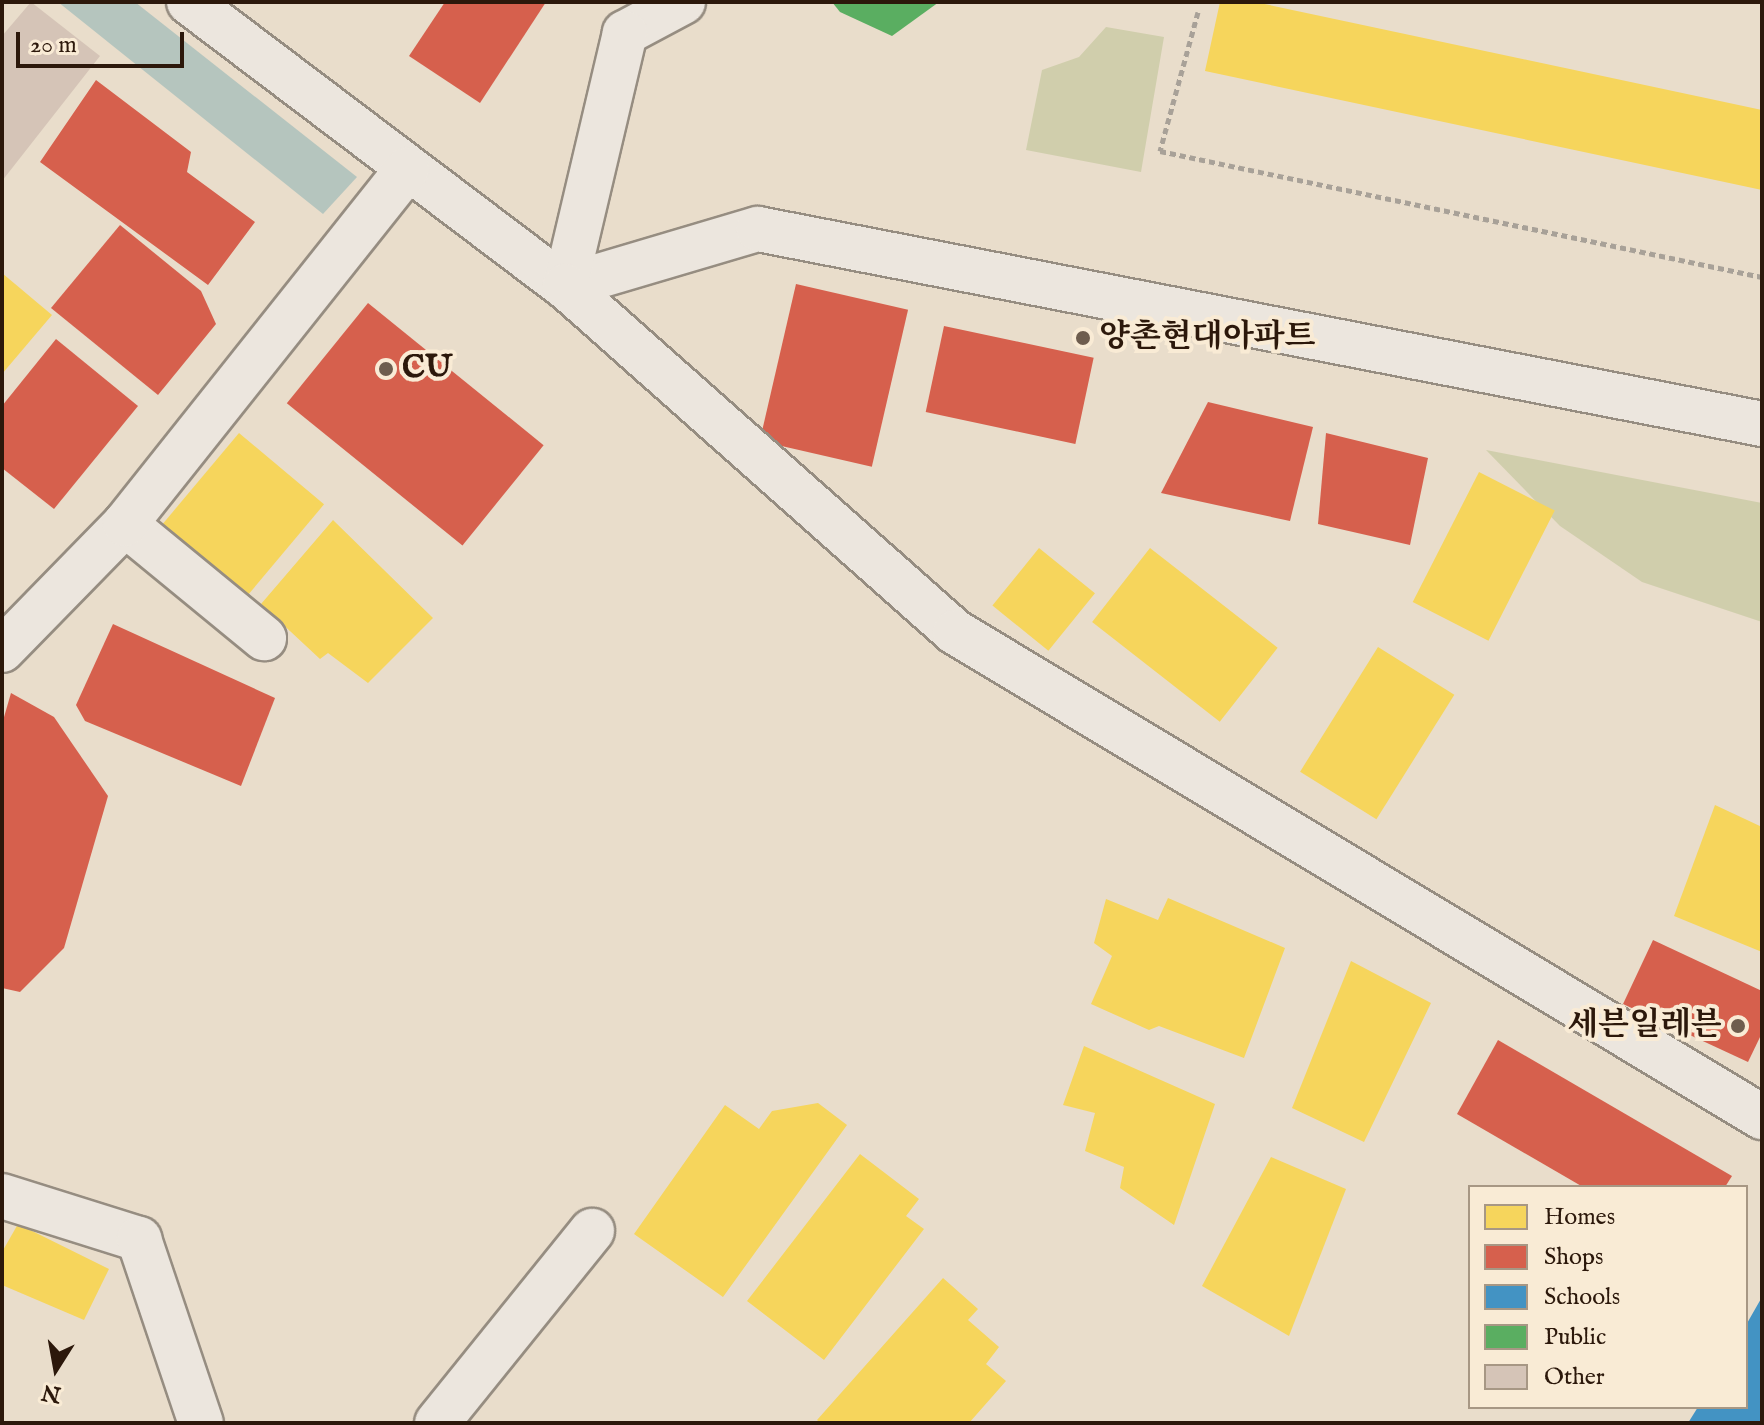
<!DOCTYPE html>
<html>
<head>
<meta charset="utf-8">
<style>
	body { margin:0 }
	#map { position:relative; width:1764px; height:1425px; overflow:hidden; background:#e9ddcb; font-family:"IM FELL English","Noto Serif KR",serif }
	div>[style] { position:absolute }
	[style*='--x'] { left:calc(var(--x)*1px); top:calc(var(--y)*1px); width:calc(var(--w)*1px); rotate:calc(var(--a)*1deg) }
	.green>* { inset:0; background:#d0ceac }
	.water>* { inset:0; background:#b5c5be }
	.homes>* { inset:0; background:#f6d55c; transform-origin:0 0 }
	.shops>* { inset:0; background:#d6604d; transform-origin:0 0 }
	.schools>* { inset:0; background:#4393c3 }
	.public>* { inset:0; background:#5aae61 }
	.building>* { inset:0; background:#d5c4b7 }
	.path>* { height:5px; margin-top:-2.5px; transform-origin:0; background:repeating-linear-gradient(90deg,#a8a198 0 6px,transparent 0 10px) }
	.roads { filter:drop-shadow(2px 0 #968d81) drop-shadow(-2px 0 #968d81) drop-shadow(0 2px #968d81) drop-shadow(0 -2px #968d81) }
	.street>* { height:44px; margin:-22px; padding:0 22px; transform-origin:22px; border-radius:22px; background:#ece6de }
	.dots>* { width:22px; height:22px; translate:-50% -50%; box-sizing:border-box; border:4px solid #f9ebd5; border-radius:50% }
	span { translate:-50% -50%; white-space:nowrap; text-align:center; line-height:1.15; -webkit-text-stroke:8px #f9ebd5; paint-order:stroke }
	.poi-label { font-size:32px; color:#2c180b; font-weight:700 }
	.left { translate:0 -50%; text-align:left }
	.right { translate:-100% -50%; text-align:right }
	.frame { position:absolute; inset:0; border:4px solid #2c180b; pointer-events:none }
	.legend { position:absolute; left:1468px; top:1185px; width:280px; height:224px; box-sizing:border-box; background:#f9ebd5; border:2px solid #a79784; margin:0; padding:10px 14px; list-style:none; font-size:24px; color:#2c180b }
	.legend li { display:flex; align-items:center; gap:16px; height:40px }
	.legend b { width:40px; border:2px solid #a79784 }
	.north { position:absolute; left:16px; top:1329px; width:80px; height:80px; -webkit-text-stroke:6px #f9ebd5; paint-order:stroke; rotate:191deg; font-size:22px; font-weight:700; line-height:32px; text-align:center; color:#2c180b }
	.north::after { content:''; display:block; margin:auto; width:28px; height:36px; background:#2c180b; clip-path:polygon(50% 0,100% 100%,50% 72%,0 100%) }
	.scale { position:absolute; left:16px; top:32px; width:168px; height:36px; box-sizing:border-box; border:4px solid #2c180b; border-top:0; padding-left:10px; font-size:24px; line-height:28px; white-space:nowrap; color:#2c180b; -webkit-text-stroke:6px #f9ebd5; paint-order:stroke }
</style>
</head>
<body>
<div id="map">
	<div class="green">
		<i style="clip-path:polygon(1106px 27px,1164px 37px,1141px 172px,1026px 150px,1042px 70px,1079px 57px)"></i>
		<i style="clip-path:polygon(1486px 450px,1762px 503px,1762px 622px,1642px 582px,1560px 526px)"></i>
	</div>
	<div class="water">
		<i style="clip-path:polygon(58px 2px,135px 2px,357px 177px,323px 214px)"></i>
	</div>
	<div class="homes">
		<i style="clip-path:polygon(1220px 2px,1255px 2px,1762px 110px,1762px 190px,1205px 71px)"></i>
		<i style="clip-path:polygon(2px 273px,52px 315px,2px 374px)"></i>
		<i style="left:239px;top:433px;width:111px;height:121px;rotate:40deg"></i>
		<i style="left:1479px;top:472px;width:85px;height:146px;rotate:27deg"></i>
		<i style="clip-path:polygon(333px 520px,433px 618px,368px 683px,328px 653px,320px 659px,261px 604px)"></i>
		<i style="left:1039px;top:548px;width:72px;height:74px;rotate:39deg"></i>
		<i style="left:1150px;top:548px;width:162px;height:94px;rotate:38deg"></i>
		<i style="left:1378px;top:647px;width:90px;height:147px;rotate:32deg"></i>
		<i style="clip-path:polygon(1715px 805px,1762px 827px,1762px 952px,1674px 916px)"></i>
		<i style="clip-path:polygon(1168px 898px,1285px 948px,1244px 1058px,1159px 1026px,1149px 1030px,1091px 1004px,1112px 956px,1094px 943px,1106px 899px,1158px 920px)"></i>
		<i style="clip-path:polygon(1351px 961px,1431px 1003px,1364px 1142px,1292px 1108px)"></i>
		<i style="clip-path:polygon(1084px 1046px,1215px 1104px,1174px 1225px,1120px 1188px,1124px 1167px,1085px 1151px,1095px 1113px,1063px 1105px)"></i>
		<i style="clip-path:polygon(818px 1103px,847px 1125px,723px 1297px,634px 1234px,725px 1105px,759px 1129px,772px 1111px)"></i>
		<i style="clip-path:polygon(860px 1154px,919px 1199px,906px 1216px,924px 1229px,824px 1360px,747px 1301px)"></i>
		<i style="clip-path:polygon(1271px 1157px,1346px 1189px,1289px 1336px,1202px 1286px)"></i>
		<i style="clip-path:polygon(18px 1224px,109px 1269px,84px 1320px,2px 1285px,2px 1252px)"></i>
		<i style="clip-path:polygon(943px 1278px,978px 1309px,968px 1320px,999px 1347px,986px 1364px,1006px 1381px,969px 1423px,820px 1423px,817px 1420px)"></i>
	</div>
	<div class="shops">
		<i style="clip-path:polygon(445px 2px,546px 2px,480px 103px,409px 56px)"></i>
		<i style="clip-path:polygon(96px 80px,191px 152px,187px 172px,255px 222px,208px 285px,40px 162px)"></i>
		<i style="clip-path:polygon(120px 225px,201px 291px,216px 324px,158px 395px,51px 308px)"></i>
		<i style="left:796px;top:284px;width:115px;height:161px;rotate:13deg"></i>
		<i style="left:368px;top:303px;width:226px;height:129px;rotate:39deg"></i>
		<i style="left:944px;top:326px;width:153px;height:88px;rotate:12deg"></i>
		<i style="clip-path:polygon(56px 339px,138px 406px,54px 509px,2px 468px,2px 406px)"></i>
		<i style="clip-path:polygon(1208px 402px,1313px 427px,1290px 521px,1161px 493px)"></i>
		<i style="clip-path:polygon(1326px 433px,1428px 458px,1410px 545px,1318px 524px)"></i>
		<i style="clip-path:polygon(113px 624px,275px 698px,241px 786px,85px 721px,76px 705px)"></i>
		<i style="clip-path:polygon(11px 693px,54px 717px,108px 796px,64px 948px,20px 992px,2px 988px,2px 724px)"></i>
		<i style="clip-path:polygon(1653px 940px,1762px 991px,1762px 1033px,1748px 1062px,1623px 1004px)"></i>
		<i style="clip-path:polygon(1498px 1040px,1732px 1176px,1725px 1187px,1583px 1187px,1457px 1114px)"></i>
	</div>
	<div class="schools">
		<i style="clip-path:polygon(1762px 1297px,1762px 1423px,1688px 1423px,1698px 1407px,1746px 1407px,1746px 1325px)"></i>
	</div>
	<div class="public">
		<i style="clip-path:polygon(832px 2px,939px 2px,892px 36px,840px 12px)"></i>
	</div>
	<div class="building">
		<i style="clip-path:polygon(31px 2px,100px 56px,2px 181px,2px 36px)"></i>
	</div>
	<div class="path">
		<i style="--x:1198;--y:12;--w:144;--a:105.3"></i>
		<i style="--x:1160;--y:151;--w:615;--a:11.82"></i>
	</div>
	<div class="roads">
		<div class="street">
			<i style="--x:189;--y:2;--w:471;--a:37.1"></i>
			<i style="--x:565;--y:286;--w:201;--a:-16.5"></i>
			<i style="--x:758;--y:229;--w:1023;--a:10.99"></i>
			<i style="--x:683;--y:2;--w:66;--a:151.9"></i>
			<i style="--x:625;--y:33;--w:260;--a:103.3"></i>
			<i style="--x:565;--y:286;--w:521;--a:41.58"></i>
			<i style="--x:955;--y:632;--w:942;--a:31.01"></i>
			<i style="--x:125;--y:524;--w:180;--a:39.4"></i>
			<i style="--x:2;--y:650;--w:176;--a:-45.7"></i>
			<i style="--x:125;--y:524;--w:453;--a:-51.5"></i>
			<i style="--x:2;--y:1196;--w:144;--a:17.4"></i>
			<i style="--x:139;--y:1239;--w:194;--a:71.4"></i>
			<i style="--x:437;--y:1423;--w:247;--a:-51.1"></i>
		</div>
	</div>
	<div class="dots">
		<i style="left:1083px;top:338px;background:#6e5d4e"></i>
		<i style="left:386px;top:369px;background:#6e5d4e"></i>
		<i style="left:1738px;top:1026px;background:#6e5d4e"></i>
	</div>
	<div class="poi-label">
		<span class="left" style="left:1099px;top:338px">양촌현대아파트</span>
		<span class="left" style="left:402px;top:369px">CU</span>
		<span class="right" style="left:1722px;top:1026px">세븐일레븐</span>
	</div>
	<div class="frame"></div>
	<ul class="legend">
	<li><b style="height:22px;background:#f6d55c"></b>Homes</li>
	<li><b style="height:22px;background:#d6604d"></b>Shops</li>
	<li><b style="height:22px;background:#4393c3"></b>Schools</li>
	<li><b style="height:22px;background:#5aae61"></b>Public</li>
	<li><b style="height:22px;background:#d5c4b7"></b>Other</li>
	</ul>
	<div class="north">N</div>
	<div class="scale">20 m</div>
</div>
</body>
</html>
